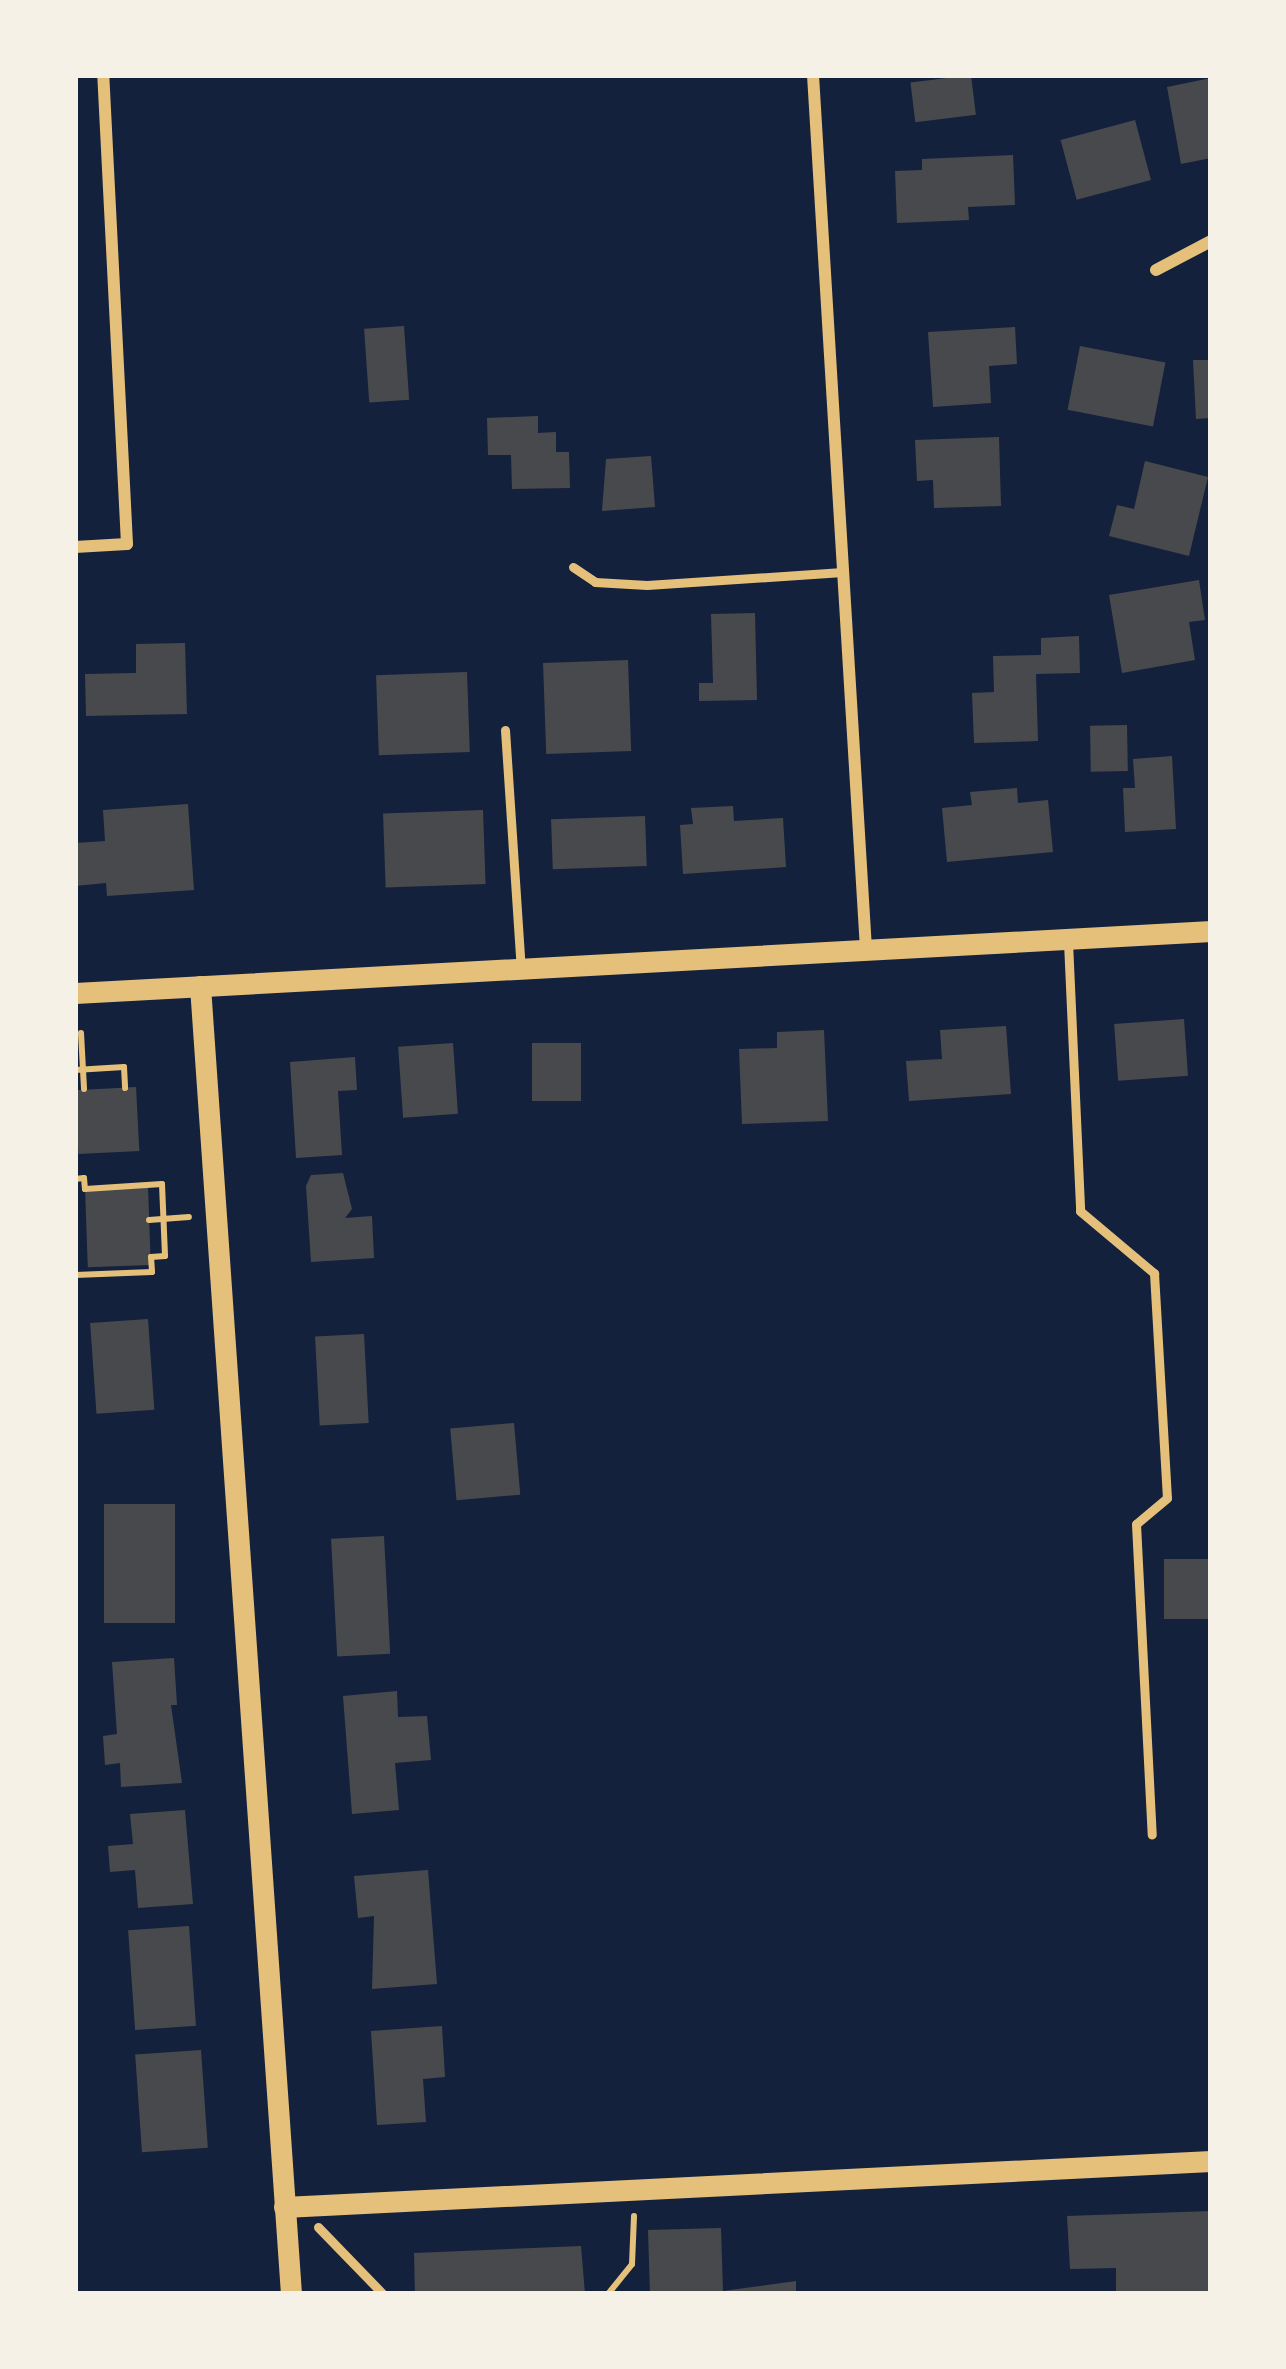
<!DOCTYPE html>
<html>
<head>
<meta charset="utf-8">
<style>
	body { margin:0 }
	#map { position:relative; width:1286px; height:2369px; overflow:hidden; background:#14213d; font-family:"Varela Round",sans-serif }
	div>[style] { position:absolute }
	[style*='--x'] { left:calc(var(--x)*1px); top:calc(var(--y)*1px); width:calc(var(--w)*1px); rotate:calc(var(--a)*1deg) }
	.building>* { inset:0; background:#48494c; transform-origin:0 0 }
	.path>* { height:6px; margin:-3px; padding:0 3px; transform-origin:3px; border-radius:3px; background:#e5c07b }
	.service>* { height:9px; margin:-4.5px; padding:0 4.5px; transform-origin:4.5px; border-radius:4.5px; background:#e5c07b }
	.minor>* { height:12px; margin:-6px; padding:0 6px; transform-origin:6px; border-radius:6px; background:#e5c07b }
	.tertiary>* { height:21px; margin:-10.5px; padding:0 10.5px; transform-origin:10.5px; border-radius:10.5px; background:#e5c07b }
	span { translate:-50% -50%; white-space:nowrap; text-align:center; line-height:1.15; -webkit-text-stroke:12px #f6f1e7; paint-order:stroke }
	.frame { position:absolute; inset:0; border:78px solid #f6f1e7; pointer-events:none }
</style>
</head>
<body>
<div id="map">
	<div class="building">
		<i style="left:971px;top:75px;width:40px;height:61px;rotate:83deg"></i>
		<i style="clip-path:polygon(1211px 78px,1211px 158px,1181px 164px,1167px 87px)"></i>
		<i style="left:1135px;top:120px;width:62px;height:77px;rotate:75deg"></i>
		<i style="clip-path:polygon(1013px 155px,1015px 205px,968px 207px,969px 220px,897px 223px,895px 171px,922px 170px,922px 159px)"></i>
		<i style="left:404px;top:326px;width:74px;height:40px;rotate:86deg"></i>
		<i style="clip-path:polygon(1015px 327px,1017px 364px,989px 366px,991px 403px,933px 407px,928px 332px)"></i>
		<i style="left:1080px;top:346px;width:87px;height:65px;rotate:11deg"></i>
		<i style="clip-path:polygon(1193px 360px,1211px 360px,1211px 418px,1196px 419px)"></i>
		<i style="clip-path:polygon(538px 416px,538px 433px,556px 432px,556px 452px,569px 452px,570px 488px,512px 489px,511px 455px,488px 455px,487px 418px)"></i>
		<i style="clip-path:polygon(999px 437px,1001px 506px,934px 508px,933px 480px,917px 481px,915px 440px)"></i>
		<i style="clip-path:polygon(651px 456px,655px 507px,602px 511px,606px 459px)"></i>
		<i style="clip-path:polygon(1145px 461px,1208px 477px,1189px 556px,1109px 536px,1117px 505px,1134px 509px)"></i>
		<i style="clip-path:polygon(1199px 580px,1205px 620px,1189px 622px,1195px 660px,1122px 673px,1109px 595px)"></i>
		<i style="clip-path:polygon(755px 613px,757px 700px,699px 701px,699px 683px,713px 683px,711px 614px)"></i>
		<i style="clip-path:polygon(1079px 636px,1080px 673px,1036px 674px,1038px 741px,974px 743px,972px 693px,994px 692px,993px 656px,1041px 655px,1041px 638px)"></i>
		<i style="clip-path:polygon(185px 643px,187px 714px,86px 716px,85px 674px,136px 673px,136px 644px)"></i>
		<i style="left:628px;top:660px;width:91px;height:85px;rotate:88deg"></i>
		<i style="left:467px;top:672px;width:80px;height:91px;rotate:88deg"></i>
		<i style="left:1127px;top:725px;width:46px;height:37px;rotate:89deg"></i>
		<i style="clip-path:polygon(1172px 756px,1176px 829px,1125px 832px,1123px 788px,1135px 788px,1133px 759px)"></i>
		<i style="clip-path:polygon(1017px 788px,1018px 803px,1048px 800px,1053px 852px,947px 862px,942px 808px,972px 805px,970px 792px)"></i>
		<i style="clip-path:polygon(188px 804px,194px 890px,107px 896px,106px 883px,75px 886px,75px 843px,105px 841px,103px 810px)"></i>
		<i style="clip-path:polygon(733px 806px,734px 821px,783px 818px,786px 867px,683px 874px,680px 825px,693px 824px,691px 808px)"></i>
		<i style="left:483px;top:810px;width:74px;height:100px;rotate:88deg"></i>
		<i style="left:645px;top:816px;width:50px;height:94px;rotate:88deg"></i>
		<i style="left:1184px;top:1019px;width:57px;height:70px;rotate:86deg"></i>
		<i style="clip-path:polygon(1006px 1026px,1011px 1094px,909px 1101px,906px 1061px,942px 1059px,940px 1030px)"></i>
		<i style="clip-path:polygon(824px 1030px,828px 1121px,742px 1124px,739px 1049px,777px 1048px,777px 1032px)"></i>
		<i style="left:453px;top:1043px;width:71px;height:55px;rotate:86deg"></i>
		<i style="left:581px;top:1043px;width:58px;height:49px;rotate:90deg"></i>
		<i style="clip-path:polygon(355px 1057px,357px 1090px,338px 1091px,342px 1155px,296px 1158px,290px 1062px)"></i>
		<i style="left:136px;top:1087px;width:64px;height:61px;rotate:87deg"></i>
		<i style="clip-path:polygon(343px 1173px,352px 1209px,345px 1218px,372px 1216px,374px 1258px,311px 1262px,306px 1186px,311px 1175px)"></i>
		<i style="left:148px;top:1186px;width:79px;height:63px;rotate:88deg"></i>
		<i style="left:148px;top:1319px;width:91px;height:58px;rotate:86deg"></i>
		<i style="left:364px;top:1334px;width:89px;height:49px;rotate:87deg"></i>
		<i style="left:514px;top:1423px;width:72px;height:64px;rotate:85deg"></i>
		<i style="left:175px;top:1504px;width:119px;height:71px;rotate:90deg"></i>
		<i style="left:384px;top:1536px;width:118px;height:53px;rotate:87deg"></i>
		<i style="left:1211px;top:1559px;width:60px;height:47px;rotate:90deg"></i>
		<i style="clip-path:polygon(174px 1658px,177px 1705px,171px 1705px,182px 1783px,121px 1787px,120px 1763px,105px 1765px,103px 1736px,117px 1734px,112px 1662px)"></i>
		<i style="clip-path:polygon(397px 1691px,398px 1717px,427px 1716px,431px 1760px,395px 1763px,399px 1810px,352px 1814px,343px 1696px)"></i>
		<i style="clip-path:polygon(185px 1810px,193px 1904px,138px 1908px,135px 1870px,110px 1872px,108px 1846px,133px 1844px,130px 1814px)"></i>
		<i style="clip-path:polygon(428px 1870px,437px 1984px,372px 1989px,374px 1916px,358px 1918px,354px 1876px)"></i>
		<i style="left:189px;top:1926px;width:100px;height:61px;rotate:86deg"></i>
		<i style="clip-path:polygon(442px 2026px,445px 2077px,423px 2079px,426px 2122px,377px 2125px,371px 2031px)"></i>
		<i style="left:201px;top:2050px;width:98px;height:66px;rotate:86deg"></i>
		<i style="clip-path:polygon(1211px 2211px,1211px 2294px,1116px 2294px,1116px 2268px,1070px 2269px,1067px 2216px)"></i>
		<i style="clip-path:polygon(721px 2228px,723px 2291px,796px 2281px,796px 2294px,650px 2294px,648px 2230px)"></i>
		<i style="clip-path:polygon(581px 2246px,585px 2294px,415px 2294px,414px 2253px)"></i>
	</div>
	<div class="path">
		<i style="--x:81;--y:1033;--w:56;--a:86.9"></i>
		<i style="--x:75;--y:1070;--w:49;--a:-3.5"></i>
		<i style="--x:124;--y:1067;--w:21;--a:87"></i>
		<i style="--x:75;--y:1179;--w:9;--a:-6"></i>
		<i style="--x:84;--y:1178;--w:11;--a:85"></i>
		<i style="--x:85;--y:1189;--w:77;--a:-3.7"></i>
		<i style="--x:162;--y:1184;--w:72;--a:87.6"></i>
		<i style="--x:165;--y:1256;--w:14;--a:176"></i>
		<i style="--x:151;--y:1257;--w:15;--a:86"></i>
		<i style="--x:152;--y:1272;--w:77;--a:177.8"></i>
		<i style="--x:149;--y:1220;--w:40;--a:-4.3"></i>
		<i style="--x:608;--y:2294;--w:38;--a:-51"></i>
		<i style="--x:632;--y:2264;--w:48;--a:-87.6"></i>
	</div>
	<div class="service">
		<i style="--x:573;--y:567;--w:27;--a:34"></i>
		<i style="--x:595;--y:582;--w:52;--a:3.3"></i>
		<i style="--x:647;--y:585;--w:196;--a:-3.8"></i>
		<i style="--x:505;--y:730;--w:239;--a:86.2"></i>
		<i style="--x:1068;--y:942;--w:269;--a:87.4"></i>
		<i style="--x:1080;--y:1211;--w:97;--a:40"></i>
		<i style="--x:1154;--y:1273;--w:225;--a:86.7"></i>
		<i style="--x:1167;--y:1498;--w:40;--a:140"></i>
		<i style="--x:1136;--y:1524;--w:311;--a:87.1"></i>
		<i style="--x:318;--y:2227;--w:93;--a:45.9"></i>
	</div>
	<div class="minor">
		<i style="--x:813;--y:75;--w:876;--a:86.53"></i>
		<i style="--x:1156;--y:270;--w:62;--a:-27.8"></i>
		<i style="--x:75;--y:547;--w:52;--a:-3.3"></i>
		<i style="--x:127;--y:544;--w:470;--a:-92.9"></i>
	</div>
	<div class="tertiary">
		<i style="--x:200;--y:986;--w:1311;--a:86.02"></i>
		<i style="--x:75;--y:993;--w:1138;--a:-3.12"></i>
		<i style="--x:284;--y:2207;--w:928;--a:-2.84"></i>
	</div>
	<div class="frame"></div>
</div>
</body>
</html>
